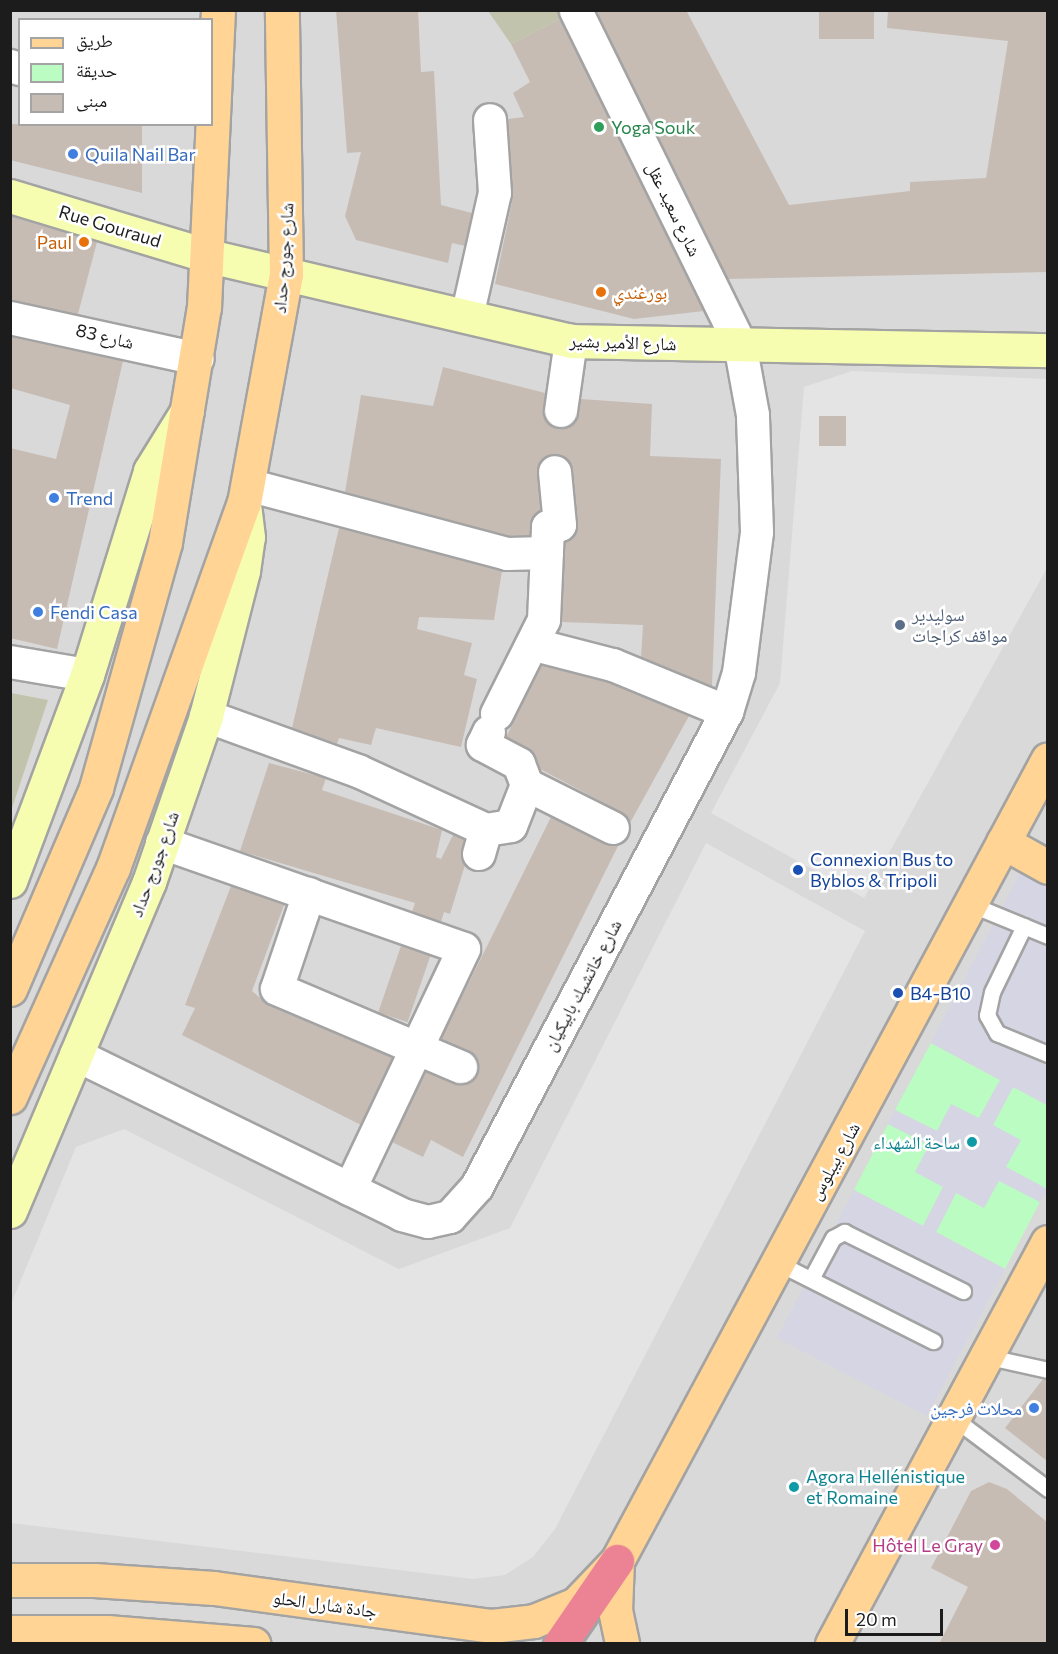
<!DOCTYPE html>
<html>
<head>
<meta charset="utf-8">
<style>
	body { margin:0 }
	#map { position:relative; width:1058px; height:1654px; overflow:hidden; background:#eeeae1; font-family:Commissioner,"Noto Naskh Arabic",sans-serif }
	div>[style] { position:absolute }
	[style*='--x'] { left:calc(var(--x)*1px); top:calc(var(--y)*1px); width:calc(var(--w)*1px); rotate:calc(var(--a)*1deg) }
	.residential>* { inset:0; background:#dad9d9 }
	.construction>* { inset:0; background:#c2c3ac }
	.park>* { inset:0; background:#bafcc1 }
	.parking>* { inset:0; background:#e4e4e4 }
	.plaza>* { inset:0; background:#d5d5e4 }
	.building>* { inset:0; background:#c6bcb4; transform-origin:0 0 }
	.roads { filter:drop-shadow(2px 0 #a3a3a3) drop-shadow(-2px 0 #a3a3a3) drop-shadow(0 2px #a3a3a3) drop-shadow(0 -2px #a3a3a3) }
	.lane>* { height:15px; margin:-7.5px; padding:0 7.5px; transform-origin:7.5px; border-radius:7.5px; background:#fff }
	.street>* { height:32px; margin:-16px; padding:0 16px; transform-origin:16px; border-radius:16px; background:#fff }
	.secondary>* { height:33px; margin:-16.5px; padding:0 16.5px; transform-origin:16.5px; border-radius:16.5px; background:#f7fdb0 }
	.primary>* { height:33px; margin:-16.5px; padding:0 16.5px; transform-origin:16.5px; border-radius:16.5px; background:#ffd495 }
	.highway>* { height:33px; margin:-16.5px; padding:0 16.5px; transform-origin:16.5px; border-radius:16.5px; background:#eb8394 }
	.dots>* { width:16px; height:16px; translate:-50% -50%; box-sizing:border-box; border:3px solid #fff; border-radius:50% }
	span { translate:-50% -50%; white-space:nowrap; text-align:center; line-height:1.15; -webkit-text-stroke:5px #fff; paint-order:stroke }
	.leisure-label { font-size:18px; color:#27864d }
	.left { translate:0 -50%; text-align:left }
	.shop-label { font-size:18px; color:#366cbe }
	.right { translate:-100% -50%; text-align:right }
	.street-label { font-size:18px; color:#1c1c1c }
	.food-label { font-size:18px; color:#c56008 }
	.service-label { font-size:18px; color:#4e5e75 }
	.transit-label { font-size:18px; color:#164399 }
	.culture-label { font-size:18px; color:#0d838f }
	.hotel-label { font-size:18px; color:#b23c85 }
	.frame { position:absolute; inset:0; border:12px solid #1c1c1c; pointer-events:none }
	.legend { position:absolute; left:18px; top:18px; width:195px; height:108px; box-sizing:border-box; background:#fff; border:2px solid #a4a4a4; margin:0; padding:8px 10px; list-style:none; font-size:18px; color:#1c1c1c }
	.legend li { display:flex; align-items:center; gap:12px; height:30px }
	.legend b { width:30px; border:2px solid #a4a4a4 }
	.scale { position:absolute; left:845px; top:1609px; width:98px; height:27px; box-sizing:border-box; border:3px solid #1c1c1c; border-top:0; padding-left:8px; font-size:18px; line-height:21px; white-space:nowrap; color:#1c1c1c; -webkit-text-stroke:4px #fff; paint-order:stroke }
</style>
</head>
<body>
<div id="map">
	<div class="residential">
		<i style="clip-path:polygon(evenodd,11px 11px,1047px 11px,1047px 1643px,11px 1644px,11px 11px,20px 20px,212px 20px,212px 124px,20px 124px,20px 20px)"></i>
	</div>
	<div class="construction">
		<i style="clip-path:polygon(488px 11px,558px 11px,562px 18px,511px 44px)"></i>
		<i style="clip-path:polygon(11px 693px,48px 700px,11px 811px,10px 693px)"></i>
	</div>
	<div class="park">
		<i style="clip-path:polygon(931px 1043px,1000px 1080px,979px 1118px,937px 1131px,895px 1110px)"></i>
		<i style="clip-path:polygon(1013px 1087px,1047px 1105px,1047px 1189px,1006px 1167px,993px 1125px)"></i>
		<i style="clip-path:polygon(888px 1124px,930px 1145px,943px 1187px,923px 1226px,854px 1190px)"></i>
		<i style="clip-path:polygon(999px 1180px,1040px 1202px,1005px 1269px,936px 1232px,956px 1193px)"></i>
	</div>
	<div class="parking">
		<i style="clip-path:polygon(852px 371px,1047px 379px,1047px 568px,864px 898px,711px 813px,780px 683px,804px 387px)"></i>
		<i style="clip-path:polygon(706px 843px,865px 931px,555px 1529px,533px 1557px,505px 1575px,473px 1579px,11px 1523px,11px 1304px,76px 1147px,124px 1129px,399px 1269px,510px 1228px)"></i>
	</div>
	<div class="plaza">
		<i style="clip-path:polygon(1021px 871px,1047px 888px,1047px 1105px,1013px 1087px,993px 1125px,1021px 1140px,1006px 1167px,1047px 1189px,1040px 1202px,999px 1181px,984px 1208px,956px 1193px,936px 1232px,1005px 1269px,927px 1416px,777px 1338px,854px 1190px,923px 1226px,943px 1187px,915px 1172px,929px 1145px,888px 1124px,895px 1110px,937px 1131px,951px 1104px,979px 1118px,1000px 1080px,931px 1043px)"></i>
	</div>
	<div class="building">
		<i style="clip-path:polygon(336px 10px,418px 10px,421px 72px,434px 71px,441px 205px,472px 213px,465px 246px,452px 243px,448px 263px,356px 240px,345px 216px,361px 152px,347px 153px)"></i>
		<i style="clip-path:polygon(596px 10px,686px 10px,789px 205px,910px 191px,910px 182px,986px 178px,1008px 41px,887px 28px,888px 10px,1047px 10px,1047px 272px,728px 279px)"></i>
		<i style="left:819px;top:10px;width:55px;height:29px"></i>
		<i style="clip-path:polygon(560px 19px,704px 311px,634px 319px,495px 284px,513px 197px,508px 119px,524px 117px,513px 93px,530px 82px,511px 44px)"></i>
		<i style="clip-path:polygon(10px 124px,142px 124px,142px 193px,10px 160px)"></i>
		<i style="clip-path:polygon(10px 216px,97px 242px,78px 314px,10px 300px)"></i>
		<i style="clip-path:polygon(10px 337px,123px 361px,57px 649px,10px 638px,10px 448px,56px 459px,70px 405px,10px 388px)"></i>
		<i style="clip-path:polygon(443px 367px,545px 393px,544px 417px,558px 429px,575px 422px,581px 399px,652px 404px,650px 456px,721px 459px,712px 686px,641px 657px,643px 625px,562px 622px,565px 542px,576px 533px,578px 523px,573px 470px,563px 456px,545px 457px,538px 465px,541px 511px,532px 519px,530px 535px,509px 536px,345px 492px,361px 395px,433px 406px)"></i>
		<i style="left:819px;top:416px;width:27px;height:30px"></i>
		<i style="clip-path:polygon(339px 528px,502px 571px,494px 620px,419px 617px,417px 629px,472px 643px,464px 675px,477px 679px,461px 747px,376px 728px,371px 745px,339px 738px,337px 744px,292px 728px)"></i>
		<i style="clip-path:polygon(542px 665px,607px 682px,689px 716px,630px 823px,621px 812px,540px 769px,528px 749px,506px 737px)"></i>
		<i style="clip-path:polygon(269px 763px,326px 778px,322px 790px,442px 830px,436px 857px,441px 859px,453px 835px,464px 840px,465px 865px,450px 914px,444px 912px,441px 922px,412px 912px,415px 903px,240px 851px)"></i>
		<i style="clip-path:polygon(551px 817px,605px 844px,619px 844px,463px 1157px,431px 1140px,423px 1157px,392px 1142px,426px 1072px,463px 1085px,477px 1075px,475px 1056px,441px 1039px)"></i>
		<i style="clip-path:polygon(231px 886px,284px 905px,252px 991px,270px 1006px,393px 1058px,361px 1125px,182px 1035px,195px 1008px,185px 1005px)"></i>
		<i style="left:401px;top:946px;width:31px;height:70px;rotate:19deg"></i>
		<i style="clip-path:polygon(1043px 1379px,1047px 1380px,1047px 1461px,1005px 1428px)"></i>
		<i style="clip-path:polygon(989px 1482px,1007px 1489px,1047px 1522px,1047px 1644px,939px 1644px,968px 1587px,931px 1568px,971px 1491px)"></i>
	</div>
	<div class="roads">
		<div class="lane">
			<i style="--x:970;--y:904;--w:84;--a:22.3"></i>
			<i style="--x:1024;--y:926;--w:73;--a:115.9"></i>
			<i style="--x:992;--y:992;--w:24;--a:102"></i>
			<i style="--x:987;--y:1015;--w:21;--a:61"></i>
			<i style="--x:997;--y:1033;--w:55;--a:22.4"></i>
			<i style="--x:778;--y:1263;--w:174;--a:26.7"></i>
			<i style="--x:811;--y:1279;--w:47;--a:-61.8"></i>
			<i style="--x:833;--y:1238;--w:13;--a:-29"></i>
			<i style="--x:844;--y:1232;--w:133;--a:26.4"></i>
			<i style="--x:989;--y:1357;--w:60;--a:12.4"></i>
			<i style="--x:956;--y:1420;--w:115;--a:36.9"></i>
		</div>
		<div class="street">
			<i style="--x:10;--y:66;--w:10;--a:17"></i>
			<i style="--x:467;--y:317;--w:127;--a:-77.3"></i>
			<i style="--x:495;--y:193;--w:73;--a:-93.9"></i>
			<i style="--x:10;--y:318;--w:192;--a:12.3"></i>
			<i style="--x:561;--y:411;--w:71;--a:-81.9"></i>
			<i style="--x:248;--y:485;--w:268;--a:14.9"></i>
			<i style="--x:507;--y:554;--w:40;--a:-1.4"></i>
			<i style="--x:535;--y:645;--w:81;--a:14.4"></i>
			<i style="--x:613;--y:665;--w:123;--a:22.4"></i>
			<i style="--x:10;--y:662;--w:78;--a:9.6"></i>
			<i style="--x:497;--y:714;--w:105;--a:-63.4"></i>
			<i style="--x:544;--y:620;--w:93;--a:-87.5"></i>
			<i style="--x:548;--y:527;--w:12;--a:-9"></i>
			<i style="--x:560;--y:525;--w:53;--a:-95.4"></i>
			<i style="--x:206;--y:716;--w:162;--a:19.9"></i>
			<i style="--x:358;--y:771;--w:141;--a:24.7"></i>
			<i style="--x:527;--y:785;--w:96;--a:26.6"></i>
			<i style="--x:162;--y:843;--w:320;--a:19.3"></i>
			<i style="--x:464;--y:949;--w:266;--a:115.4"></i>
			<i style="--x:479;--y:854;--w:25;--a:-74"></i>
			<i style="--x:486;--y:830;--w:25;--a:-9"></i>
			<i style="--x:511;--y:826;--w:44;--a:-68.7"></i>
			<i style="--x:527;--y:785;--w:22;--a:-111"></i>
			<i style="--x:519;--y:764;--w:41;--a:-152.2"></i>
			<i style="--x:483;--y:745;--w:14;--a:-65"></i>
			<i style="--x:309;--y:894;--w:100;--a:108.6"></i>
			<i style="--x:277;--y:989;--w:200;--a:23"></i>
			<i style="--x:76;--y:1055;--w:363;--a:26.1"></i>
			<i style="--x:402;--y:1215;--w:27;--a:15"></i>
			<i style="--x:428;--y:1222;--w:23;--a:-13"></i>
			<i style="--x:450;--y:1217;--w:40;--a:-48"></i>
			<i style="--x:477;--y:1187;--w:537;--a:-62.24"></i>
			<i style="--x:727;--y:712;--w:41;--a:-72.9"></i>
			<i style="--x:739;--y:673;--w:142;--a:-82.7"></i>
			<i style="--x:757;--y:532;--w:117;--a:-92"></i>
			<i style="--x:753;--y:415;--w:72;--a:-100.4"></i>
			<i style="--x:740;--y:344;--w:372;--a:-116.2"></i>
		</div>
		<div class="secondary">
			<i style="--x:10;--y:196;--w:208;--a:16.8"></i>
			<i style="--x:209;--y:256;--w:372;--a:13.2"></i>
			<i style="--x:571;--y:341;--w:477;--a:1.1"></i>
			<i style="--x:10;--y:881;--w:220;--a:-69.5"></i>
			<i style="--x:87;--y:675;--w:214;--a:-72.8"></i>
			<i style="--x:150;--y:471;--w:70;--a:-58.3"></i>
			<i style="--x:10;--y:1211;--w:357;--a:-67.1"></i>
			<i style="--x:149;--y:882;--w:176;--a:-71"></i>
			<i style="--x:206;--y:716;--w:150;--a:-75.7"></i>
			<i style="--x:243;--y:571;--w:34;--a:-82"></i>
			<i style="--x:248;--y:537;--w:34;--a:-97"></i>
		</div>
		<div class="primary">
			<i style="--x:1003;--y:842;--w:51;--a:29.1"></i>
			<i style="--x:10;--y:989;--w:219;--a:-66.8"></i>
			<i style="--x:96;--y:788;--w:255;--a:-74.3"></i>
			<i style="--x:165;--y:542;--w:238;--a:-80.6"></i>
			<i style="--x:204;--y:307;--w:297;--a:-87.3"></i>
			<i style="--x:10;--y:1097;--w:251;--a:-65.8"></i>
			<i style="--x:113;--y:868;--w:388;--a:-70.3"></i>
			<i style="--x:244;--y:503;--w:232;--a:-79.6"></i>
			<i style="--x:286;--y:275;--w:265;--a:-90.9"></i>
			<i style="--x:617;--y:1561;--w:49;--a:92.3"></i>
			<i style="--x:615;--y:1610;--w:35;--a:78"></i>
			<i style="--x:10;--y:1580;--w:84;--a:0"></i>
			<i style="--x:94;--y:1580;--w:120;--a:3.8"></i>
			<i style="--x:214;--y:1588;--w:280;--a:7.8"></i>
			<i style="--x:491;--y:1626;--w:43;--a:-6.6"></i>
			<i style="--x:534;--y:1621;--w:45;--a:-22"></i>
			<i style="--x:576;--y:1604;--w:59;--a:-46.4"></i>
			<i style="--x:617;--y:1561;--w:910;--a:-61.75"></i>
			<i style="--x:10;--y:1632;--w:97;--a:0"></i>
			<i style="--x:107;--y:1632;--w:147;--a:4.7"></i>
			<i style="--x:832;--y:1644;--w:456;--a:-61.8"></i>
		</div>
		<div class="highway">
			<i style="--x:560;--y:1644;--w:101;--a:-55.5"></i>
		</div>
	</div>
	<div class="dots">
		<i style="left:599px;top:127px;background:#2e9e5b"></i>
		<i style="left:73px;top:154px;background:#3f7fe0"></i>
		<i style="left:84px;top:242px;background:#e8710a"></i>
		<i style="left:601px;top:292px;background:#e8710a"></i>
		<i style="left:54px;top:498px;background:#3f7fe0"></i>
		<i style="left:38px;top:612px;background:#3f7fe0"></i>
		<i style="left:900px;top:625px;background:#5c6f8a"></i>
		<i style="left:798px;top:870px;background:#1a4fb4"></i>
		<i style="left:898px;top:993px;background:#1a4fb4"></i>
		<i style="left:972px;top:1142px;background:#0f9aa8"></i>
		<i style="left:1034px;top:1408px;background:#3f7fe0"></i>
		<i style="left:794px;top:1487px;background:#0f9aa8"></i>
		<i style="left:995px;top:1545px;background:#d1479c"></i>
	</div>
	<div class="leisure-label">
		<span class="left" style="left:611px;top:127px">Yoga Souk</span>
	</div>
	<div class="shop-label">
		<span class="left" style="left:85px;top:154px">Quila Nail Bar</span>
		<span class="left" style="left:66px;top:498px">Trend</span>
		<span class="left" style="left:50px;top:612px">Fendi Casa</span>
		<span class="right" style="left:1022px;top:1408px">محلات فرجين</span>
	</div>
	<div class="street-label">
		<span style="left:674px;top:209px;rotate:64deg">شارع سعيد عقل</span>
		<span style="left:110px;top:226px;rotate:17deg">Rue Gouraud</span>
		<span style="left:283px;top:258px;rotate:-86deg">شارع جورج حداد</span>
		<span style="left:105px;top:336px;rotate:13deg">شارع 83</span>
		<span style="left:623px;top:342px;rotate:2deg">شارع الأمير بشير</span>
		<span style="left:154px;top:864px;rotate:-70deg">شارع جورج حداد</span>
		<span style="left:582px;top:985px;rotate:-62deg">شارع خاتشيك بابيكيان</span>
		<span style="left:834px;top:1161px;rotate:-61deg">شارع بيبلوس</span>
		<span style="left:325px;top:1604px;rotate:8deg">جادة شارل الحلو</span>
	</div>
	<div class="food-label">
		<span class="right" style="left:72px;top:242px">Paul</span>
		<span class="left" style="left:613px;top:292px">بورغندي</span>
	</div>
	<div class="service-label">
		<span class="left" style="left:912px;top:625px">سوليدير<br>مواقف كراجات</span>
	</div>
	<div class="transit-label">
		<span class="left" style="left:810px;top:870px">Connexion Bus to<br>Byblos &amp; Tripoli</span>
		<span class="left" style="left:910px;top:993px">B4-B10</span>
	</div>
	<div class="culture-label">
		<span class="right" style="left:960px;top:1142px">ساحة الشهداء</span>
		<span class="left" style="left:806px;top:1487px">Agora Hellénistique<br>et Romaine</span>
	</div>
	<div class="hotel-label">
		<span class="right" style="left:983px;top:1545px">Hôtel Le Gray</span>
	</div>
	<div class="frame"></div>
	<ul class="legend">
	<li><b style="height:8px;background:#ffd495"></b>طريق</li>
	<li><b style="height:16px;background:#bafcc1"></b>حديقة</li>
	<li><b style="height:16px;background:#c6bcb4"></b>مبنى</li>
	</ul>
	<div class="scale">20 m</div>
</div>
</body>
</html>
